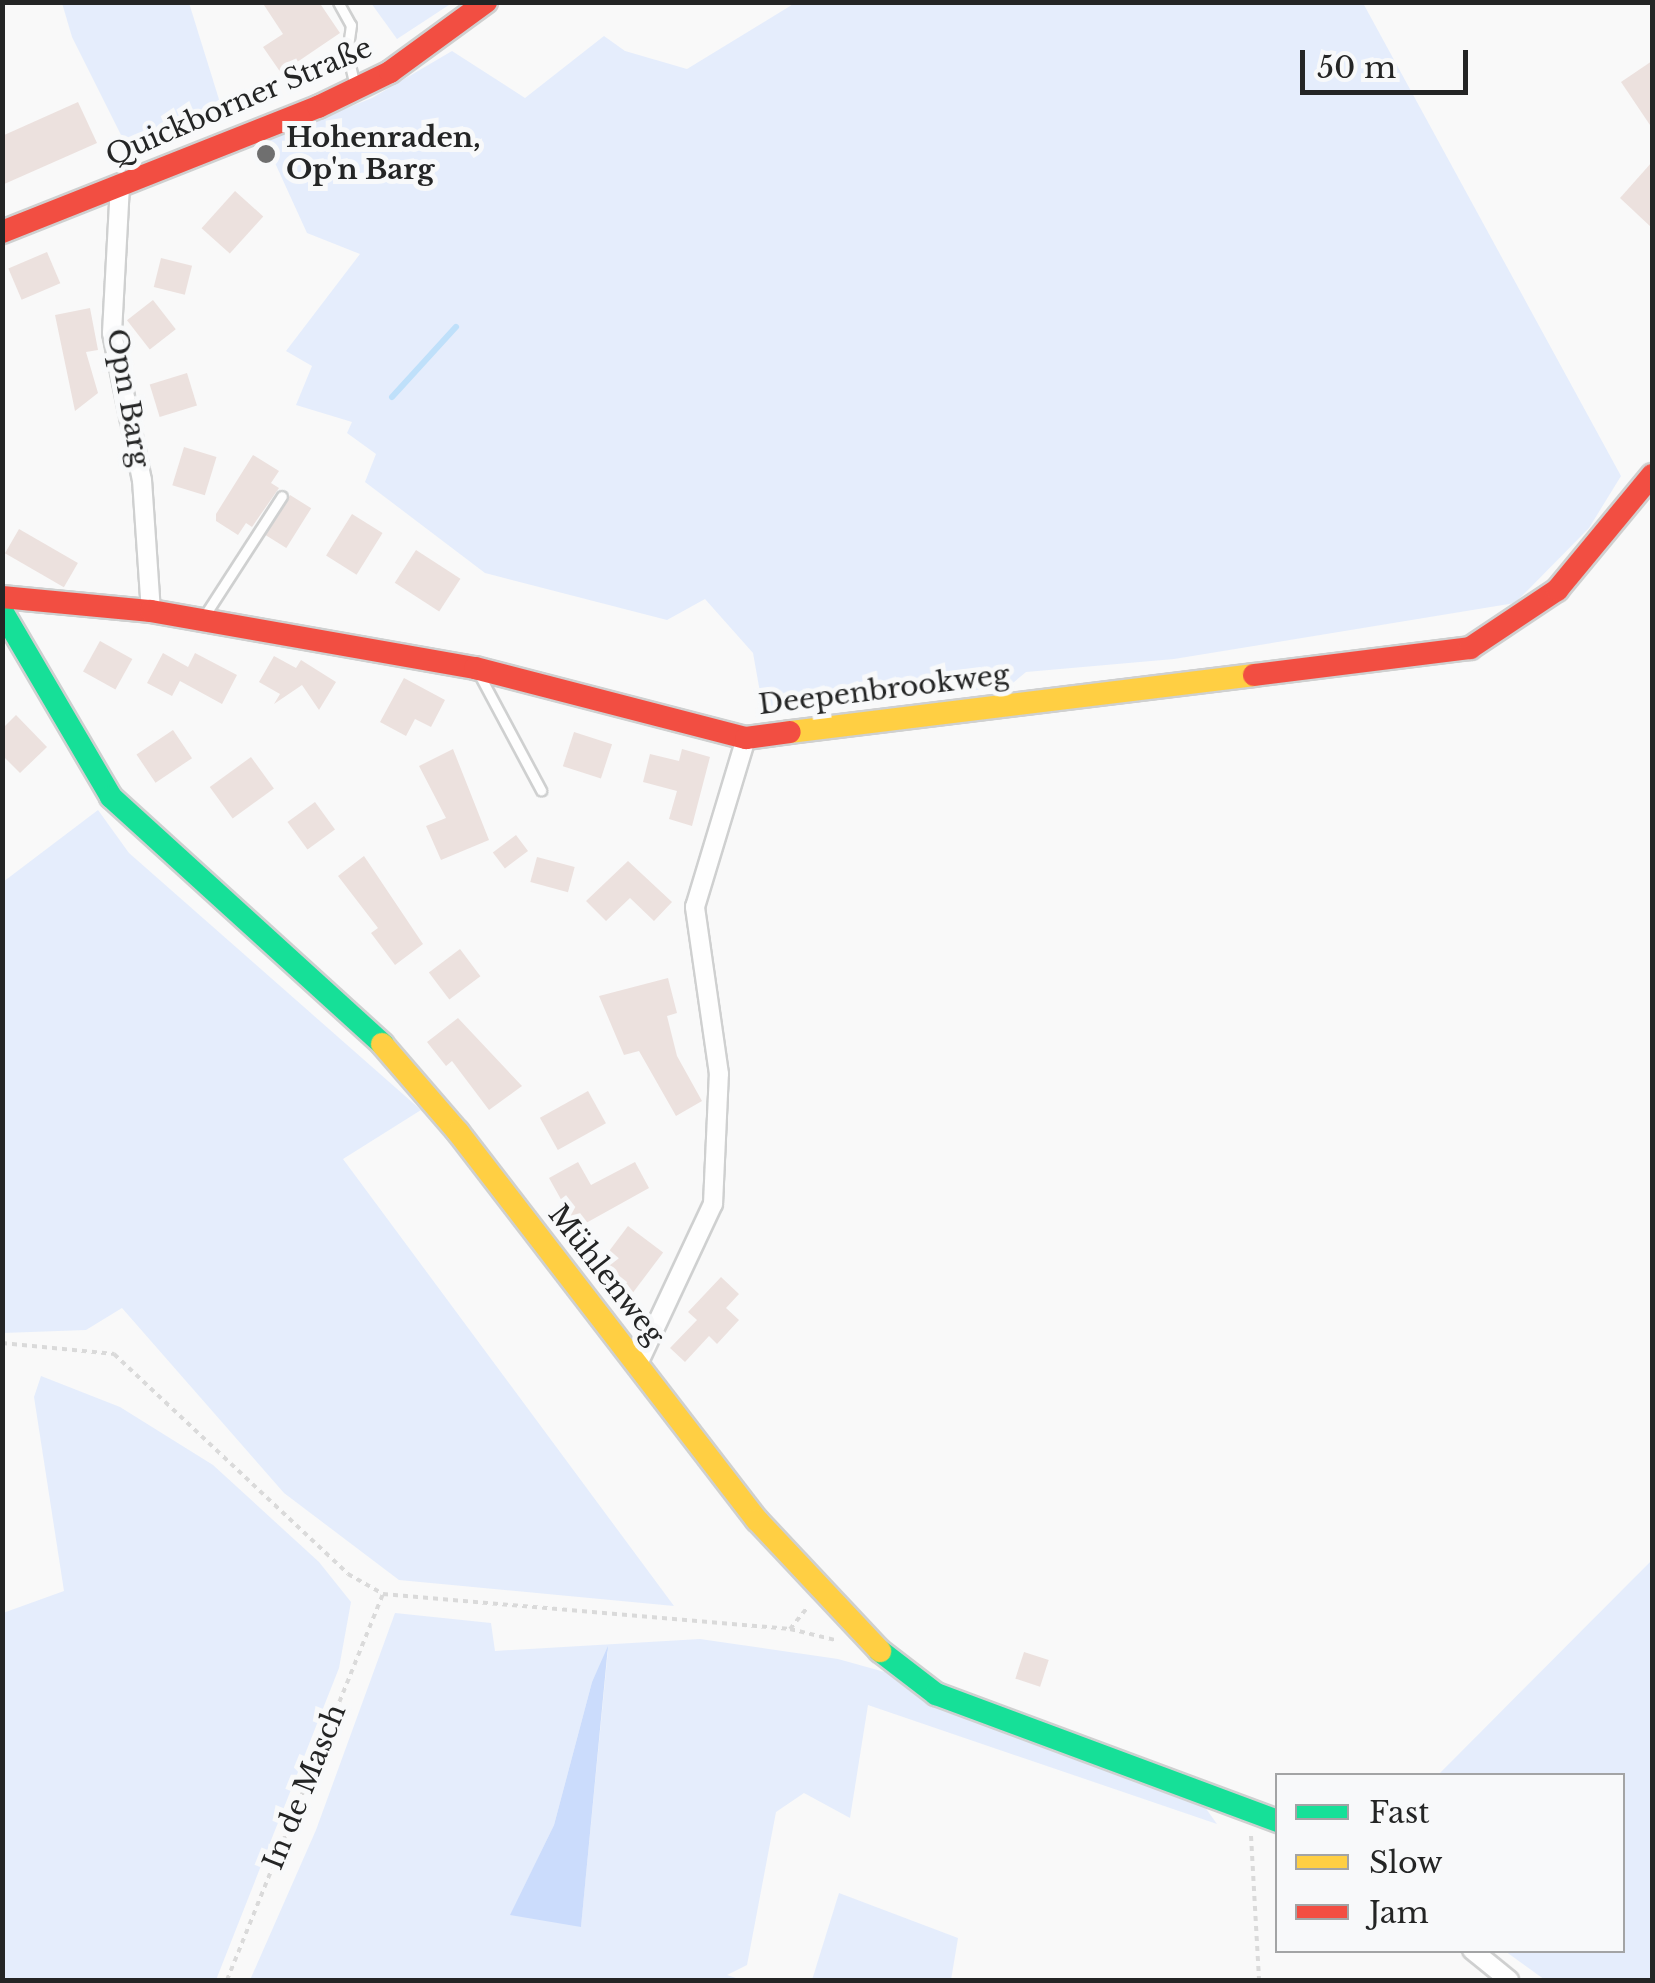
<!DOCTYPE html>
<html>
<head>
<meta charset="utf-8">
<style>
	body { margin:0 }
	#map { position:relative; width:1655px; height:1983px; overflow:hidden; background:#f9f9f9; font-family:"Libre Baskerville",serif }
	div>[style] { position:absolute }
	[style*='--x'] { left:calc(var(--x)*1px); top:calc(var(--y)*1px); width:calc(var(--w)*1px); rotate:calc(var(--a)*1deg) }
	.green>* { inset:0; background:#e5edfc }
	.forest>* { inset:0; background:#cbdcfc }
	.stream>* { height:6px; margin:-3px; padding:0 3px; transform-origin:3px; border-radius:3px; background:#bfe0fa }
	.building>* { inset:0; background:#ece1de; transform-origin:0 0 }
	.path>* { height:4px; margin-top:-2px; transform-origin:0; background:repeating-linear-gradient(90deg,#dadada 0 5px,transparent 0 10px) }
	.roads { filter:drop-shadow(2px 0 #cfd0d0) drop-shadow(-2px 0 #cfd0d0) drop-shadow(0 2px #cfd0d0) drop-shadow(0 -2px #cfd0d0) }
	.lane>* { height:9px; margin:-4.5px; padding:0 4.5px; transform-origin:4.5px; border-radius:4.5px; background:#fefefe }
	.street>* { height:18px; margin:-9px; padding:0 9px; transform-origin:9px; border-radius:9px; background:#fefefe }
	.fast>* { height:22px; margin:-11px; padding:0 11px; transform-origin:11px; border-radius:11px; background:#16e098 }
	.slow>* { height:22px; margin:-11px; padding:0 11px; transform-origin:11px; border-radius:11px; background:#ffcf43 }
	.jam>* { height:22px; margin:-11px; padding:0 11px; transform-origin:11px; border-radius:11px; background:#f24e42 }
	.dots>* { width:28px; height:28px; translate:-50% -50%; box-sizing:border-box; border:5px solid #f8f9fa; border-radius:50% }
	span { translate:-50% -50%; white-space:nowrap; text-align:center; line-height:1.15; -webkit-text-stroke:10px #f8f9fa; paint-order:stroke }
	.street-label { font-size:28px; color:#242525 }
	.poi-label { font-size:28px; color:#242525; font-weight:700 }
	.left { translate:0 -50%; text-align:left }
	.frame { position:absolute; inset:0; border:5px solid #242525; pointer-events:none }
	.legend { position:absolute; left:1275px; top:1773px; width:350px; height:180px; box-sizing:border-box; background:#f8f9fa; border:2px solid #a3a4a5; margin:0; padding:12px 18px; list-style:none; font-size:30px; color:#242525 }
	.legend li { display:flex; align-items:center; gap:20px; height:50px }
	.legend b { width:50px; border:2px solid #a3a4a5 }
	.scale { position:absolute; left:1300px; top:50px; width:168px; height:45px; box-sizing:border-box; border:5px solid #242525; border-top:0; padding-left:12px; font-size:30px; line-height:35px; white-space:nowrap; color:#242525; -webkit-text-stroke:8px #f8f9fa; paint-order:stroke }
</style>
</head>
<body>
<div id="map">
	<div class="green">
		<i style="clip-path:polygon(62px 3px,189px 3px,222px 109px,127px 147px,72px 37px)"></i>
		<i style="clip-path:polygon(371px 3px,452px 3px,397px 39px)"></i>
		<i style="clip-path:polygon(795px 3px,1363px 3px,1621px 476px,1589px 528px,1515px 603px,1174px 659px,1026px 672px,1008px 687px,763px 709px,753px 653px,705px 599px,667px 620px,485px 573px,365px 482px,376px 454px,347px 433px,352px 422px,296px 405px,312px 366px,286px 351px,360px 254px,307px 233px,265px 141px,372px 98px,452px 51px,525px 98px,604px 36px,625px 51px,687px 69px)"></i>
		<i style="clip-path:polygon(98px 810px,129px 853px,421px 1110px,343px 1159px,674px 1606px,399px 1580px,284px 1493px,122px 1308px,86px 1330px,3px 1333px,3px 882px)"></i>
		<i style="clip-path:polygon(41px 1376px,120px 1407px,213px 1465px,319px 1562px,351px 1602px,339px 1668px,216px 1980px,3px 1980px,3px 1613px,64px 1591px,34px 1397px)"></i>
		<i style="clip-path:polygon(1652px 1560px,1652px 1980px,1545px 1980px,1505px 1951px,1622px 1950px,1622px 1776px,1438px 1775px)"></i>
		<i style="clip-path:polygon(evenodd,395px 1613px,491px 1623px,495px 1651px,700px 1639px,838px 1659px,899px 1676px,973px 1719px,1202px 1803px,1217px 1824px,868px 1705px,850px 1818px,804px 1793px,776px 1812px,747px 1965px,727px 1975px,742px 1980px,250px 1980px,316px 1830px,395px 1613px,608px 1650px,581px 1926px,511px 1914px,554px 1825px,592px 1682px,608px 1650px)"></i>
		<i style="clip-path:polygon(839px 1893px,958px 1938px,951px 1980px,812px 1980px)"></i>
	</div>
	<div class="forest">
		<i style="clip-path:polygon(608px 1646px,581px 1927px,510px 1915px,554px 1825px,592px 1682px)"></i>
	</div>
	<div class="stream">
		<i style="--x:392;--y:397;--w:95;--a:-47.6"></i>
	</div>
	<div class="building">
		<i style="clip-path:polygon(262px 2px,319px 2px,340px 33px,281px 73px,263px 47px,283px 34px)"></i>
		<i style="clip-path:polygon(1652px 61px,1652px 128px,1621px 82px)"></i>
		<i style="clip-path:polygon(78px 102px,97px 143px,2px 185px,2px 136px)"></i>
		<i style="clip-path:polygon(1652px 162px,1652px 228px,1620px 198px)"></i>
		<i style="left:235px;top:191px;width:38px;height:50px;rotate:42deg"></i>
		<i style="left:47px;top:252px;width:34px;height:42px;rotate:67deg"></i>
		<i style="left:161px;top:258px;width:32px;height:30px;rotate:14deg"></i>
		<i style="left:153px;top:300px;width:37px;height:33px;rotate:52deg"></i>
		<i style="clip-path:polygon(90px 308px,98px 350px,86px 352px,98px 393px,75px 411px,55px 315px)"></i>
		<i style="left:187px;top:373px;width:34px;height:39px;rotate:73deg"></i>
		<i style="left:184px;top:447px;width:34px;height:40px;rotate:17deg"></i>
		<i style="clip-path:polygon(253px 455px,279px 471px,271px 483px,279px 488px,252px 527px,246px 523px,238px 535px,216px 521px,216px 514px)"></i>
		<i style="left:290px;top:495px;width:25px;height:47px;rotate:32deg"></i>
		<i style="left:352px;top:514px;width:36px;height:49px;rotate:32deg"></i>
		<i style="left:19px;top:529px;width:68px;height:28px;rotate:30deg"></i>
		<i style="left:416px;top:550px;width:53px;height:39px;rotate:33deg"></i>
		<i style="left:100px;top:641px;width:37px;height:35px;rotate:29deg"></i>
		<i style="clip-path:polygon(163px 653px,188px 667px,195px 653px,237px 675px,222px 704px,180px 681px,172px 696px,147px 683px)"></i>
		<i style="clip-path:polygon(274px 656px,296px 668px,301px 660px,336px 682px,319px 710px,302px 685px,274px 704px,280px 694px,259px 682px)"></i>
		<i style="clip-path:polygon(404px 678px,445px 700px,431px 727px,415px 719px,406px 736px,380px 722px)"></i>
		<i style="clip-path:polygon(16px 715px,47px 747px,20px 773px,2px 755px,2px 729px)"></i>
		<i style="left:173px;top:730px;width:34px;height:44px;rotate:56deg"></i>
		<i style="left:574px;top:732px;width:40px;height:36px;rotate:18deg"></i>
		<i style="clip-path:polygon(453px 749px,489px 840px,441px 860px,426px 826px,446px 818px,419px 766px)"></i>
		<i style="clip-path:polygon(682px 749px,710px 757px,692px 826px,669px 819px,677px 791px,643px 782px,650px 754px,679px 761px)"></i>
		<i style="left:251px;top:757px;width:39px;height:51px;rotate:54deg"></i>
		<i style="left:315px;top:802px;width:34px;height:34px;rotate:54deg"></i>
		<i style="left:516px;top:835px;width:20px;height:29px;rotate:53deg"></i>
		<i style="clip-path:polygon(364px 856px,423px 944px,395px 965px,371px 933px,378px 928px,338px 876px)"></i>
		<i style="left:537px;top:857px;width:39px;height:26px;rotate:15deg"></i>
		<i style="clip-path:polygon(628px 861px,672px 902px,654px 921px,630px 898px,606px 921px,586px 901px)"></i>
		<i style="left:460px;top:949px;width:34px;height:39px;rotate:53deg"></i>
		<i style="clip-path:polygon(668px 978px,677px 1013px,667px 1016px,677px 1056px,702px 1101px,676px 1116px,639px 1051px,624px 1055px,599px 996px)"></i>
		<i style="clip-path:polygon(458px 1018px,522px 1086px,489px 1110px,452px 1061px,446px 1066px,427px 1042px)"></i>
		<i style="left:588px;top:1091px;width:37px;height:55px;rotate:61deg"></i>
		<i style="clip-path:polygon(578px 1162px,591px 1185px,635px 1162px,649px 1188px,577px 1228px,549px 1178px)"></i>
		<i style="left:628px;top:1226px;width:44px;height:51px;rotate:37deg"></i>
		<i style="clip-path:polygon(721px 1277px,739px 1294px,726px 1308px,739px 1320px,717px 1344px,709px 1336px,685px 1362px,670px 1348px,697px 1320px,688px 1312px)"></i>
		<i style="left:1024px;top:1652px;width:26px;height:28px;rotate:18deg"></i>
	</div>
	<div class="path">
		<i style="--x:2;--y:1343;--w:113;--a:5.6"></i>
		<i style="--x:114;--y:1354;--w:321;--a:43.2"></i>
		<i style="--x:348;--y:1574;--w:40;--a:29.7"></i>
		<i style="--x:383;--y:1594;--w:409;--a:4.9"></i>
		<i style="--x:790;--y:1629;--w:46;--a:13.7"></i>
		<i style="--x:790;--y:1629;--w:26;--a:-51"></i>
		<i style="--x:1251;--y:1836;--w:144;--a:86.8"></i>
		<i style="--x:227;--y:1980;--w:416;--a:-68"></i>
	</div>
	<div class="roads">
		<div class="lane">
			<i style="--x:338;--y:2;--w:26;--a:61"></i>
			<i style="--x:351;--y:25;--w:27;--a:98"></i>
			<i style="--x:347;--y:52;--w:35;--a:77"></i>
			<i style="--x:203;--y:618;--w:145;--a:-57.1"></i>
			<i style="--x:479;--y:674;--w:132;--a:61.9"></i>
		</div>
		<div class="street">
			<i style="--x:120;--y:185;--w:148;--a:93.1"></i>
			<i style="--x:112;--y:333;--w:150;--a:78.5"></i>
			<i style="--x:142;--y:480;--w:131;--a:86.1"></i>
			<i style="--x:637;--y:1366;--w:179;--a:-64.9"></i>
			<i style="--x:713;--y:1204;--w:130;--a:-87.4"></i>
			<i style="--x:719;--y:1074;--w:169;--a:-98.2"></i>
			<i style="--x:695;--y:907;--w:177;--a:-73.2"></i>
			<i style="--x:1472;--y:1950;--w:48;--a:39"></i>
		</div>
		<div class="fast">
			<i style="--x:2;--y:611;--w:216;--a:59.6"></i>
			<i style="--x:111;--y:797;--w:367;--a:42.3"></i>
			<i style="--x:880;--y:1651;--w:71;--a:37.5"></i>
			<i style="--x:936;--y:1694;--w:365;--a:20.4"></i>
		</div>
		<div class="slow">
			<i style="--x:790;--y:732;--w:467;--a:-7"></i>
			<i style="--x:382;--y:1044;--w:116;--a:49.2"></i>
			<i style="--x:458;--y:1132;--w:490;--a:52.4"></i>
			<i style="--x:757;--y:1520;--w:180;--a:46.8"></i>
		</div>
		<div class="jam">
			<i style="--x:2;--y:232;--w:340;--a:-21.6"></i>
			<i style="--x:318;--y:107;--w:80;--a:-25.9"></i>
			<i style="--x:390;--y:72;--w:119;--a:-36.1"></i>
			<i style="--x:2;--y:597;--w:150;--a:5.4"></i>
			<i style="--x:151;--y:611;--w:329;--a:10"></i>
			<i style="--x:475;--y:668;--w:280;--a:14.5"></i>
			<i style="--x:746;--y:738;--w:44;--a:-7.8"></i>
			<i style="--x:1254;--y:675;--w:218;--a:-7.1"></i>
			<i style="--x:1470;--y:648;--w:105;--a:-33.7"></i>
			<i style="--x:1557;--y:590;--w:149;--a:-50.4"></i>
		</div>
	</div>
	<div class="dots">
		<i style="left:266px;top:154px;background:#6f6f6f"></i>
	</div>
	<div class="street-label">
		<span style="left:239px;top:102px;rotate:-23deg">Quickborner Straße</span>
		<span style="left:128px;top:398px;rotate:80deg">Opn Barg</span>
		<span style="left:884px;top:690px;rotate:-7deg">Deepenbrookweg</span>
		<span style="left:606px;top:1275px;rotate:52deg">Mühlenweg</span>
		<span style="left:305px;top:1787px;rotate:-68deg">In de Masch</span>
	</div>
	<div class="poi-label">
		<span class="left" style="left:286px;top:154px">Hohenraden,<br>Op'n Barg</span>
	</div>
	<div class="frame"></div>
	<ul class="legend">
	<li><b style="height:12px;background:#16e098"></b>Fast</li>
	<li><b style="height:12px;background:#ffcf43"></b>Slow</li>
	<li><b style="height:12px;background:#f24e42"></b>Jam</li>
	</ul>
	<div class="scale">50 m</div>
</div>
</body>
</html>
